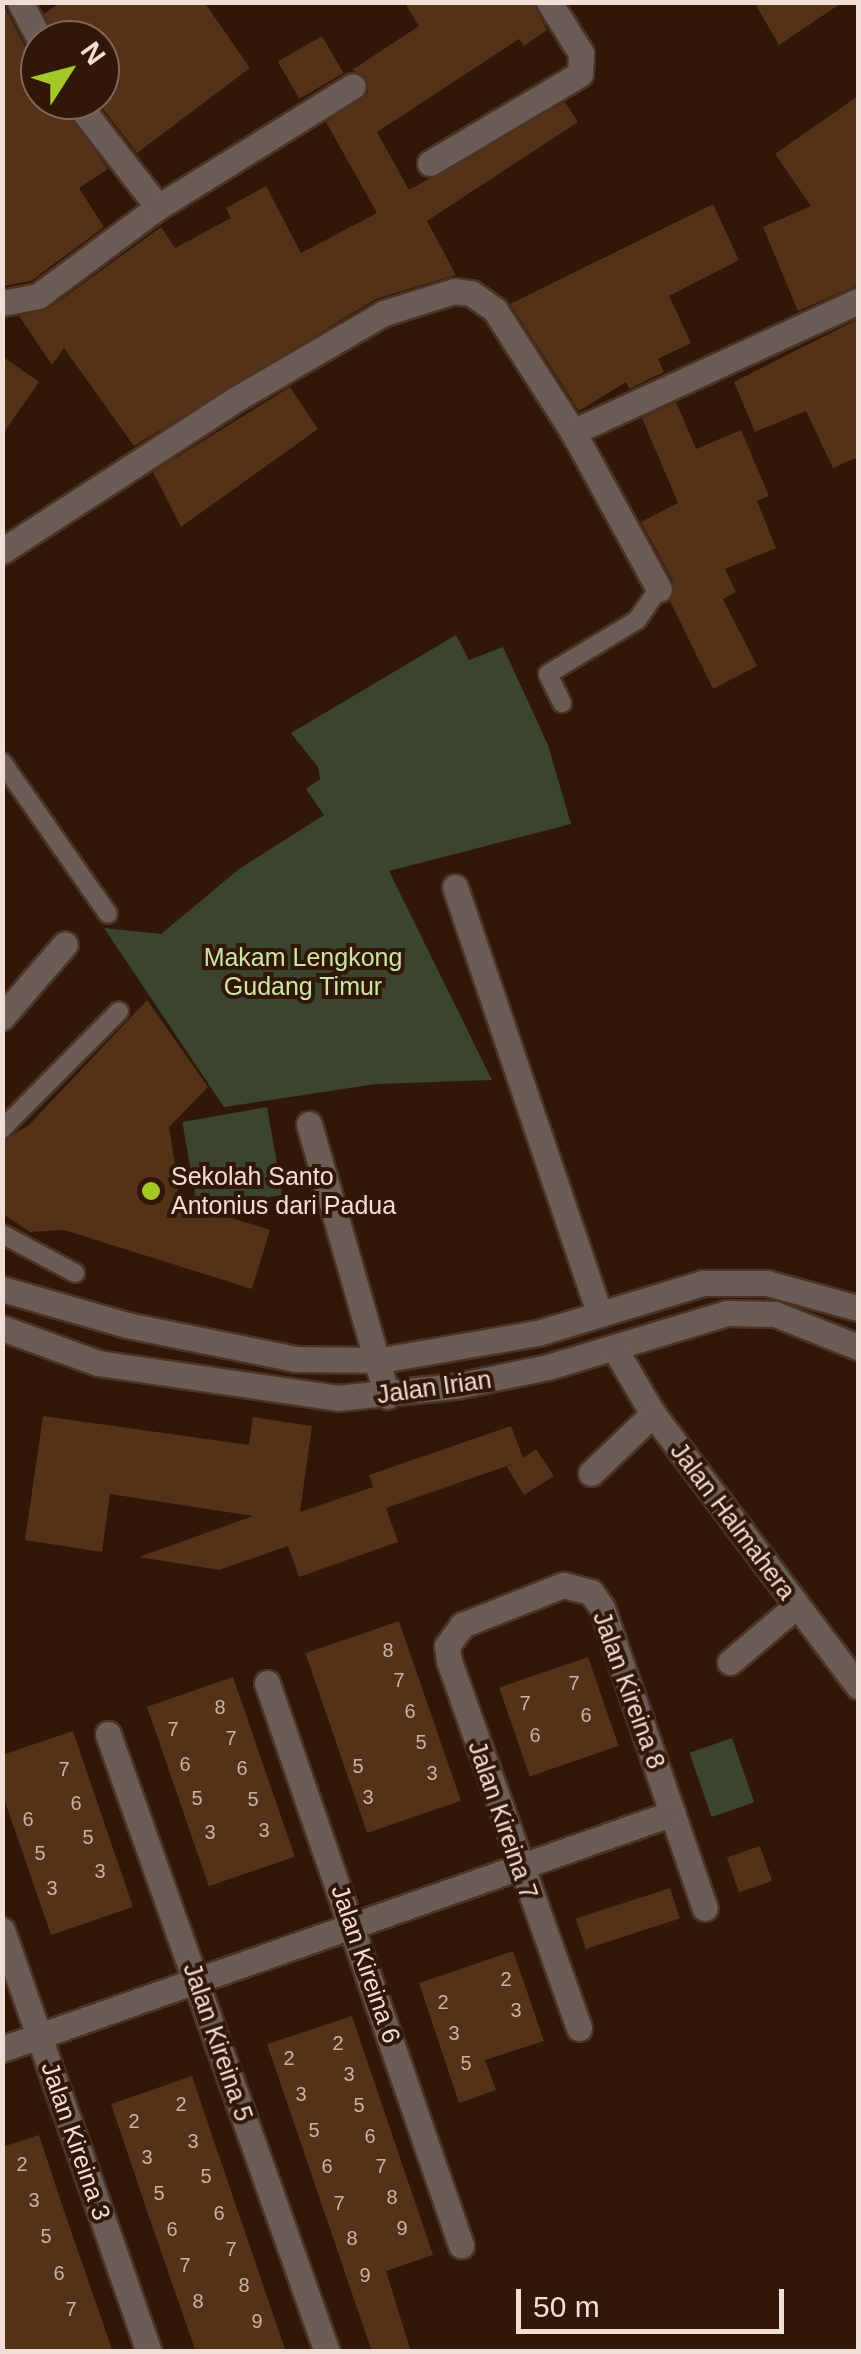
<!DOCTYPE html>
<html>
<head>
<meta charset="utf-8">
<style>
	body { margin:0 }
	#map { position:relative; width:861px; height:2354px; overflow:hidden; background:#301708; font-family:Arial,sans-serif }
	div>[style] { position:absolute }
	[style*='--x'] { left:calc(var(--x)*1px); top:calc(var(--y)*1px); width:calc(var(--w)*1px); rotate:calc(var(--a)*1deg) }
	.green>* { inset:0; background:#3b452d; transform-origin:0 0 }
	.building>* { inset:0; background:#533218; transform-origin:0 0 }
	.roads { filter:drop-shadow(2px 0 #4b3325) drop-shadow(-2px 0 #4b3325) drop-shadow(0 2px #4b3325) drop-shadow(0 -2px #4b3325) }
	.service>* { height:18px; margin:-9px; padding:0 9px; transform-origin:9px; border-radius:9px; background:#6b5c55 }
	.minor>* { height:25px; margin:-12.5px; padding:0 12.5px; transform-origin:12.5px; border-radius:12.5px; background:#6b5c55 }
	.dots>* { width:28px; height:28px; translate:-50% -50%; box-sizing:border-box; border:5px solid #301708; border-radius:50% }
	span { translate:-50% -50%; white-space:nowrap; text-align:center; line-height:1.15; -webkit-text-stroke:8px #301708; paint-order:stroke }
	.number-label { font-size:20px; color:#cab3a6 }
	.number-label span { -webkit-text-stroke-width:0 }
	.park-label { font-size:25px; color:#cbe6a4 }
	.poi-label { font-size:25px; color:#f1ded5 }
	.left { translate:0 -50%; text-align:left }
	.street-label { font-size:25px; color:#f1ded5 }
	.frame { position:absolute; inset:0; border:5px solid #f1ded5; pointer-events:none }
	.north { position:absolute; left:20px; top:20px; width:100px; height:100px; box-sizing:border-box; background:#301708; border:2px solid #7d675a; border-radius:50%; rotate:54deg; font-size:28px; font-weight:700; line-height:40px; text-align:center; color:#f1ded5 }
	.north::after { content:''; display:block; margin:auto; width:35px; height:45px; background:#a4c825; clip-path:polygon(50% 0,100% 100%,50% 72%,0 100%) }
	.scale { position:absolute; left:516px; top:2289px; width:268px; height:45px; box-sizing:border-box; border:5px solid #f1ded5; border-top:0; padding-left:12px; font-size:30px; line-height:35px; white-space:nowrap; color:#f1ded5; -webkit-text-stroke:8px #301708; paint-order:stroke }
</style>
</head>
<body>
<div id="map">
	<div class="green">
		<i style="clip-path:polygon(456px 635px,469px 660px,503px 647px,548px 745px,571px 824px,389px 871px,492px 1080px,376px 1084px,224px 1107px,104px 928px,161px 934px,239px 869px,324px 815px,306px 789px,320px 779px,318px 767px,291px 733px)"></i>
		<i style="left:267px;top:1107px;width:89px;height:86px;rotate:80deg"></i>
		<i style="left:732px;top:1738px;width:68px;height:45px;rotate:71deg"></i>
	</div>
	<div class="building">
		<i style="clip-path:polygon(2px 2px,26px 48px,40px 56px,40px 100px,59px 100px,108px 169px,79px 188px,104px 227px,31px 281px,2px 286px)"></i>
		<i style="clip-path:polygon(61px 2px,204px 2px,250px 68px,137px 153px,96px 100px,100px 40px,56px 40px,44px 14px)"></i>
		<i style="clip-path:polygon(404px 2px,533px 2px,547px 30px,524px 46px,519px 39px,377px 132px,409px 190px,565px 102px,578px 122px,427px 221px,456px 275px,376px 299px,134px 446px,64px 348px,52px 365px,19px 316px,48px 309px,161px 227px,175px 248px,231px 218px,226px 208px,266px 186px,301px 253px,377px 213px,326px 122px,368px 93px,366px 77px,352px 70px,419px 26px)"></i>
		<i style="clip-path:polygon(754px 2px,843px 2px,779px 45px)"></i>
		<i style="left:322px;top:36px;width:43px;height:51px;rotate:60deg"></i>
		<i style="clip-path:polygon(858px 96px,858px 285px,798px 311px,763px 227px,811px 206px,775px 154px)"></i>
		<i style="clip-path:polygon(713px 204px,739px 260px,669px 296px,691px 343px,658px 359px,664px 372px,629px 389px,626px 382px,579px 411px,510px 304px)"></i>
		<i style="clip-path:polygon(858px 319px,858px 457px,833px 468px,806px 411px,755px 432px,734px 382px)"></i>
		<i style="clip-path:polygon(2px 356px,39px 382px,2px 435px)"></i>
		<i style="clip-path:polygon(290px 387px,318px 429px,181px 527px,153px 472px)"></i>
		<i style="clip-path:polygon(676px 402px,696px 449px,741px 430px,769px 496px,757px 501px,776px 548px,725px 569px,736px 592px,723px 599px,757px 666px,713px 689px,670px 601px,673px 581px,641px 522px,678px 503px,642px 418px)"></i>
		<i style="clip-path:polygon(147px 1000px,208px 1087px,169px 1127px,181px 1202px,270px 1230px,252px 1289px,64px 1230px,30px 1232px,2px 1213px,2px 1141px,29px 1125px)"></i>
		<i style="clip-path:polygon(43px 1416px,249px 1445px,253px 1417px,312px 1426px,300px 1512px,373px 1487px,369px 1475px,511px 1426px,523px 1458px,536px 1449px,554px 1476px,524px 1495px,507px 1467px,513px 1464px,386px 1508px,398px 1542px,299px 1577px,288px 1546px,219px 1570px,139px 1557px,253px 1516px,110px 1494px,102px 1552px,25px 1540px)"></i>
		<i style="left:399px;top:1621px;width:190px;height:99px;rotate:71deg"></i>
		<i style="left:588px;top:1657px;width:94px;height:94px;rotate:71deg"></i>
		<i style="left:233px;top:1677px;width:190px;height:91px;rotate:71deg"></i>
		<i style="clip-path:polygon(73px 1731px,133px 1907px,51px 1935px,2px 1793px,2px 1755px)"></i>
		<i style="left:760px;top:1846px;width:37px;height:35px;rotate:71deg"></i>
		<i style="left:670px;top:1888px;width:32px;height:99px;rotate:72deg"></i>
		<i style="clip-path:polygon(513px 1951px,544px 2041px,485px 2060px,496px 2090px,459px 2103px,419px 1983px)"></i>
		<i style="clip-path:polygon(352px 2016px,433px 2255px,386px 2271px,411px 2352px,372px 2352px,267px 2044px)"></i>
		<i style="clip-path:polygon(192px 2076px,204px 2112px,286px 2352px,196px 2352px,150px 2220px,111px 2104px)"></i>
		<i style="clip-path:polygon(39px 2135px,62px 2205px,113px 2352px,2px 2352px,2px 2147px)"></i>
	</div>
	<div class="roads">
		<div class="service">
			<i style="--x:562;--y:703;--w:32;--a:-116"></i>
			<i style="--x:548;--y:674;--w:104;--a:-31.2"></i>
			<i style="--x:637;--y:620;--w:38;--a:-55"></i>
			<i style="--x:2;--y:762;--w:185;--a:55.1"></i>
			<i style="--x:2;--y:1129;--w:166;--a:-45.2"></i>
			<i style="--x:2;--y:1234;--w:83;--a:28.1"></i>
		</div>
		<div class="minor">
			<i style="--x:20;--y:2;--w:43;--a:62.2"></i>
			<i style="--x:75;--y:100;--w:135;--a:52.2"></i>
			<i style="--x:430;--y:163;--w:174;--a:-30.7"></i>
			<i style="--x:580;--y:74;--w:21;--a:-87"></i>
			<i style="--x:581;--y:53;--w:60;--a:-122.1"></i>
			<i style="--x:2;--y:303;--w:37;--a:-11"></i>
			<i style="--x:38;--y:296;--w:149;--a:-36.6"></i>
			<i style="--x:158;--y:207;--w:229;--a:-31.8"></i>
			<i style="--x:573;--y:432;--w:314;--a:-24.7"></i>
			<i style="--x:2;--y:551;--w:279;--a:-33"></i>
			<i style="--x:236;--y:399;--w:171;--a:-30.2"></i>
			<i style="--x:384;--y:313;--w:73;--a:-17.4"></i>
			<i style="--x:454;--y:291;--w:17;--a:7"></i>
			<i style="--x:471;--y:293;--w:29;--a:35"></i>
			<i style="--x:495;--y:310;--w:145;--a:57.4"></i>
			<i style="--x:573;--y:432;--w:179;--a:61.3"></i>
			<i style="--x:455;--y:887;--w:450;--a:71.3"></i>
			<i style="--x:2;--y:1017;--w:96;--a:-49.2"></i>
			<i style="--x:309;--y:1124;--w:283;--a:74"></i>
			<i style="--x:2;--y:1289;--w:130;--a:16.1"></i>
			<i style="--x:127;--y:1325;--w:171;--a:11.4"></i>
			<i style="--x:295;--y:1359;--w:86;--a:0.7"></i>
			<i style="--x:381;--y:1360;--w:159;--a:-9.8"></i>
			<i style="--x:538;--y:1333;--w:172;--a:-16.9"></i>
			<i style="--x:703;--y:1283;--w:64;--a:0"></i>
			<i style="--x:767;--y:1283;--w:94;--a:15.4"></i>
			<i style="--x:2;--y:1328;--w:102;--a:20"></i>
			<i style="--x:98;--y:1363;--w:242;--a:8.3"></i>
			<i style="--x:337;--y:1398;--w:120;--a:-5.8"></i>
			<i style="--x:456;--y:1386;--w:94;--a:-11.7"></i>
			<i style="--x:548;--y:1367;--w:187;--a:-16.8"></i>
			<i style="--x:727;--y:1313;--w:48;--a:1.2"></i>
			<i style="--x:775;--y:1314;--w:89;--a:21.7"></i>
			<i style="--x:616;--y:1351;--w:73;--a:59.6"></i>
			<i style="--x:653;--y:1414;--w:341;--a:53"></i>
			<i style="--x:591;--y:1473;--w:86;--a:-43.6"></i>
			<i style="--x:730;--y:1662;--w:87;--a:-40.3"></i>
			<i style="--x:267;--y:1683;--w:595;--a:70.96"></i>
			<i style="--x:108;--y:1734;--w:656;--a:70.49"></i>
			<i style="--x:2;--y:1930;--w:447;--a:70.8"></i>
			<i style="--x:579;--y:2028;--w:389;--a:-109.5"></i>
			<i style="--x:449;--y:1661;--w:15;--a:-98"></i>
			<i style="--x:447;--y:1646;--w:26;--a:-54"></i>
			<i style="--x:462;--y:1625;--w:109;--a:-21.6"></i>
			<i style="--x:563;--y:1585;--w:29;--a:14"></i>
			<i style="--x:591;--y:1592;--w:19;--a:55"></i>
			<i style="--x:602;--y:1608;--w:317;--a:71.1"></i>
			<i style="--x:2;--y:2049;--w:711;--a:-19.38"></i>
		</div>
	</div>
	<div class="dots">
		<i style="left:151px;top:1191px;background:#a4c825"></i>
	</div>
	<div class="number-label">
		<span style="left:388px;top:1650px">8</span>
		<span style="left:399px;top:1680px">7</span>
		<span style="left:574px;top:1683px">7</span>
		<span style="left:525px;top:1703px">7</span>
		<span style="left:220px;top:1707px">8</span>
		<span style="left:410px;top:1711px">6</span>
		<span style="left:586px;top:1715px">6</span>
		<span style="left:173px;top:1729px">7</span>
		<span style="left:535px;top:1735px">6</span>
		<span style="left:231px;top:1738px">7</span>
		<span style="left:421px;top:1742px">5</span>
		<span style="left:185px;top:1764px">6</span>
		<span style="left:358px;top:1766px">5</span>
		<span style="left:242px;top:1768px">6</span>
		<span style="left:64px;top:1769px">7</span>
		<span style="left:432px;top:1773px">3</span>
		<span style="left:368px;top:1797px">3</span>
		<span style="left:197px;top:1798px">5</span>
		<span style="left:253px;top:1799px">5</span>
		<span style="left:76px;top:1803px">6</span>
		<span style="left:28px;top:1819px">6</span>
		<span style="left:264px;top:1830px">3</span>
		<span style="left:210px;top:1832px">3</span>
		<span style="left:88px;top:1837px">5</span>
		<span style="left:40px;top:1853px">5</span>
		<span style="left:100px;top:1871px">3</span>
		<span style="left:52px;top:1888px">3</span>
		<span style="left:506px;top:1979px">2</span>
		<span style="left:443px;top:2002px">2</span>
		<span style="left:516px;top:2010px">3</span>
		<span style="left:454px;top:2033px">3</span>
		<span style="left:338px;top:2043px">2</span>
		<span style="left:289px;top:2058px">2</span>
		<span style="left:466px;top:2063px">5</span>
		<span style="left:349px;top:2074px">3</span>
		<span style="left:301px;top:2094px">3</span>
		<span style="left:181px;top:2104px">2</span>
		<span style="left:359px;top:2105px">5</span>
		<span style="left:134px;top:2121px">2</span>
		<span style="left:314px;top:2130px">5</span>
		<span style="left:370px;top:2136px">6</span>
		<span style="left:193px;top:2141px">3</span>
		<span style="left:147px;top:2157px">3</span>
		<span style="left:22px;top:2164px">2</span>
		<span style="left:327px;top:2166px">6</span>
		<span style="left:381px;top:2166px">7</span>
		<span style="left:206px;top:2176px">5</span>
		<span style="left:159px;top:2193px">5</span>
		<span style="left:392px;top:2197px">8</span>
		<span style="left:34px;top:2200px">3</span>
		<span style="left:339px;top:2203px">7</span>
		<span style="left:219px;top:2213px">6</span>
		<span style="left:402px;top:2228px">9</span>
		<span style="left:172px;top:2229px">6</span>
		<span style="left:46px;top:2236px">5</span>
		<span style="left:352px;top:2238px">8</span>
		<span style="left:231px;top:2249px">7</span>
		<span style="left:185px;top:2265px">7</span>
		<span style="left:59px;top:2273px">6</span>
		<span style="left:365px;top:2275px">9</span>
		<span style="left:244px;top:2285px">8</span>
		<span style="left:198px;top:2301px">8</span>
		<span style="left:71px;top:2309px">7</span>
		<span style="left:257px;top:2321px">9</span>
	</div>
	<div class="park-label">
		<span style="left:303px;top:972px">Makam Lengkong<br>Gudang Timur</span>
	</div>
	<div class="poi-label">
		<span class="left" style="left:171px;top:1191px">Sekolah Santo<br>Antonius dari Padua</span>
	</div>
	<div class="street-label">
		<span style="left:434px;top:1387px;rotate:-8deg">Jalan Irian</span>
		<span style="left:733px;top:1521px;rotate:53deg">Jalan Halmahera</span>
		<span style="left:629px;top:1690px;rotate:70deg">Jalan Kireina 8</span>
		<span style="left:503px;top:1820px;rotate:71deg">Jalan Kireina 7</span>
		<span style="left:366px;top:1964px;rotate:71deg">Jalan Kireina 6</span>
		<span style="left:218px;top:2042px;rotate:71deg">Jalan Kireina 5</span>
		<span style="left:76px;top:2141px;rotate:71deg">Jalan Kireina 3</span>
	</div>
	<div class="frame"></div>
	<div class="north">N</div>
	<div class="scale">50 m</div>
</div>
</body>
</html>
